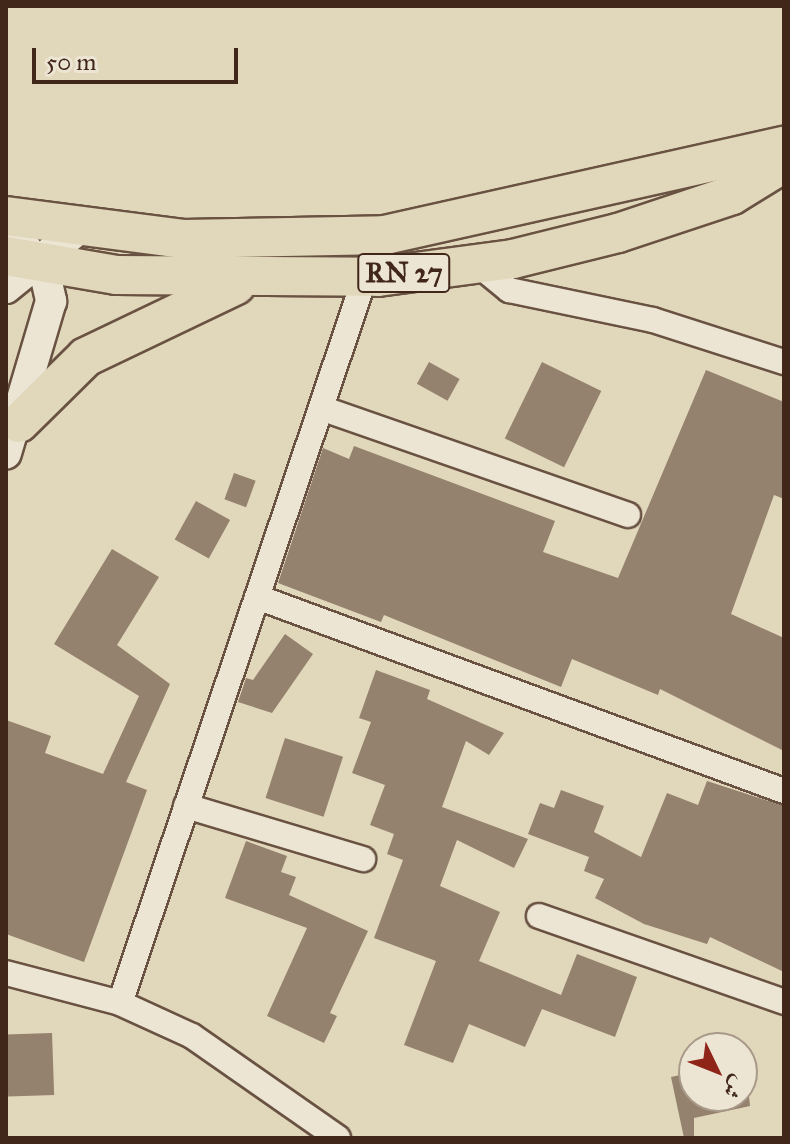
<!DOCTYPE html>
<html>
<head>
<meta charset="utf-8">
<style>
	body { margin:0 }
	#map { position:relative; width:790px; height:1144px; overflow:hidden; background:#e1d7bb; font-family:"IM FELL Great Primer",Amiri,serif }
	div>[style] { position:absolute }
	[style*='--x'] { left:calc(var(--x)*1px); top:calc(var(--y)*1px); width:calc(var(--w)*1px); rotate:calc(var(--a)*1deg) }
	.building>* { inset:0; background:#94826e; transform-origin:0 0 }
	.roads { filter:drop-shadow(2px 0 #695242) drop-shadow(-2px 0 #695242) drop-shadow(0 2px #695242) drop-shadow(0 -2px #695242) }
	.minor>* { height:24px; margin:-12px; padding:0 12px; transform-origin:12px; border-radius:12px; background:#ece5d3 }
	.tertiary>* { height:30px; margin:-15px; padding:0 15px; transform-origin:15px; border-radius:15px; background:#ece5d3 }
	.primary>* { height:38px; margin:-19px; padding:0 19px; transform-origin:19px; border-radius:19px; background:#e1d7bb }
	span { translate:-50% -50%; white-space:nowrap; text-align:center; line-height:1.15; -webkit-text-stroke:6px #ece5d3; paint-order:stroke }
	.shield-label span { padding:2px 6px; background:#ece5d3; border:2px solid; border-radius:6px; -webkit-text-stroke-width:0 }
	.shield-label { font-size:28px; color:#41261a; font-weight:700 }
	.frame { position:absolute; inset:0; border:8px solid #41261a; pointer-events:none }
	.north { position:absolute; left:678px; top:1032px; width:80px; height:80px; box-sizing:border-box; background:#ece5d3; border:2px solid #a89989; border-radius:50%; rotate:133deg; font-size:22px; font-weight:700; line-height:32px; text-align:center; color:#41261a }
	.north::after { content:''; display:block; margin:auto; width:28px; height:36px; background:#8f2418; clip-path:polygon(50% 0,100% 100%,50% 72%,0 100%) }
	.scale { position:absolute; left:32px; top:48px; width:206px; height:36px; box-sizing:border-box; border:4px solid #41261a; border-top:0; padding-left:10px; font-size:24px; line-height:28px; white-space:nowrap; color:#41261a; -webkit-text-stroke:6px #ece5d3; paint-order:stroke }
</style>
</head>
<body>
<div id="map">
	<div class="building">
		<i style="left:429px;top:362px;width:35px;height:25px;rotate:29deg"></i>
		<i style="left:542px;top:362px;width:66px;height:85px;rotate:26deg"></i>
		<i style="clip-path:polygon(706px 370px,784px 402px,784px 499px,774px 495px,731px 614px,784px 638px,784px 751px,660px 689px,658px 695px,572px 659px,561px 687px,384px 615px,381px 622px,278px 583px,323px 448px,349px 459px,354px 446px,555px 521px,543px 552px,618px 578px)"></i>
		<i style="left:234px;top:473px;width:23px;height:28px;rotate:20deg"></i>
		<i style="left:196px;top:501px;width:39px;height:44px;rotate:29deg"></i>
		<i style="clip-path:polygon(112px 549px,159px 577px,117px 645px,170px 684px,126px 782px,147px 790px,84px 962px,6px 934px,6px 720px,51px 736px,45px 753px,103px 774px,139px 696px,54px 644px)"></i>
		<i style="clip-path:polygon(285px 634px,313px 654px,272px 713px,238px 702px,246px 678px,253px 680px)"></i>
		<i style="clip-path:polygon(376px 670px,430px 690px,427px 699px,504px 733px,489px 755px,466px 741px,442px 807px,528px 839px,514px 868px,457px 840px,440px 886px,500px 912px,479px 961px,561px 995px,577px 954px,637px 977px,615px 1037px,542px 1009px,525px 1047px,469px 1024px,453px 1063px,404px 1045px,436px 961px,374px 938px,403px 860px,387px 854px,394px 834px,370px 825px,385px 785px,352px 773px,371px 722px,359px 718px)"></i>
		<i style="left:285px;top:738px;width:61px;height:63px;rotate:18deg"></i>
		<i style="clip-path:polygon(707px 781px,784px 806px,784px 972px,710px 937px,707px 944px,644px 924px,595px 898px,604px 879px,584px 871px,589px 857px,528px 834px,540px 803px,554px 808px,561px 790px,604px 806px,594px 832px,641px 857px,667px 793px,698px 805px)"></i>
		<i style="clip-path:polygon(246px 841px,287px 856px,281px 872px,296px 877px,289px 895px,368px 931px,330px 1013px,337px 1016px,324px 1043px,267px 1016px,307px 928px,225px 898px)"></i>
		<i style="left:52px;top:1033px;width:62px;height:46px;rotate:88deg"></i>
		<i style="clip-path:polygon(694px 1072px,694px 1096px,749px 1096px,750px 1106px,694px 1118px,694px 1137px,684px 1138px,671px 1077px)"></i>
	</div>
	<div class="roads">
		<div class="minor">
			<i style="--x:476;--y:263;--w:43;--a:39.3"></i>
			<i style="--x:509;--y:290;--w:147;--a:11.8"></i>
			<i style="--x:653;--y:320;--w:138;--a:17.8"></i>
			<i style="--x:321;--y:408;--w:325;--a:19.2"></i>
			<i style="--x:257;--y:597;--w:562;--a:20.21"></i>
			<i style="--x:186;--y:806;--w:185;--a:16.7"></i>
			<i style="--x:539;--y:916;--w:260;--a:19.3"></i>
			<i style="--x:6;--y:973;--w:118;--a:14.7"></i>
			<i style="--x:120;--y:1003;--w:79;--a:24.6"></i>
			<i style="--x:192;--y:1036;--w:178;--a:34.9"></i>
			<i style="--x:120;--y:1003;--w:766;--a:-71.35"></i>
		</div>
		<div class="tertiary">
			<i style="--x:6;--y:221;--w:66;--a:53.7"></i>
			<i style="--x:45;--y:274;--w:28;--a:77"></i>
			<i style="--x:51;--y:301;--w:159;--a:106.5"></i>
			<i style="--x:6;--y:288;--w:95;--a:-39"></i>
		</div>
		<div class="primary">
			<i style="--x:6;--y:216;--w:178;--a:7.4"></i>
			<i style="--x:183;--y:239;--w:202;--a:-1.1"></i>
			<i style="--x:385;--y:235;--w:409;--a:-12.6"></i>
			<i style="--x:6;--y:256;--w:112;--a:9.8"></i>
			<i style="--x:116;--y:275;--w:262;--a:0.4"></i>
			<i style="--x:378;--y:277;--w:136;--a:-7.6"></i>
			<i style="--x:513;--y:259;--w:108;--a:-13.9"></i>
			<i style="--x:618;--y:233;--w:120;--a:-18.4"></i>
			<i style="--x:732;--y:195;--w:61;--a:-31.6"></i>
			<i style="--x:19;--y:423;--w:94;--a:-44.6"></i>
			<i style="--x:86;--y:357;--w:166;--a:-25.6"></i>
		</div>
	</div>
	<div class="shield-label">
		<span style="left:404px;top:273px">RN 27</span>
	</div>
	<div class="frame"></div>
	<div class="north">ش</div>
	<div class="scale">50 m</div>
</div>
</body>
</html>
